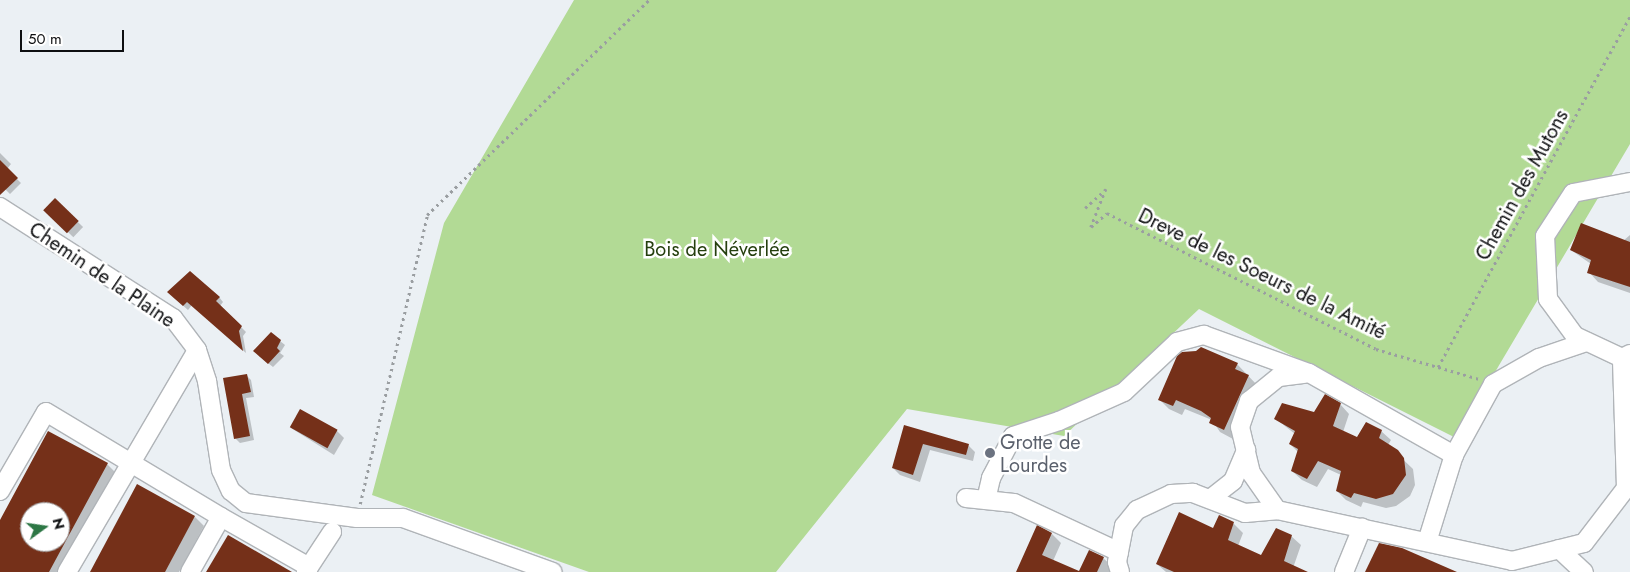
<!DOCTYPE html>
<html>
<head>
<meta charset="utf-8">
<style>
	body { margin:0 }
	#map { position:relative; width:1630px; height:572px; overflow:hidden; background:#ebf0f4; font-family:Jost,sans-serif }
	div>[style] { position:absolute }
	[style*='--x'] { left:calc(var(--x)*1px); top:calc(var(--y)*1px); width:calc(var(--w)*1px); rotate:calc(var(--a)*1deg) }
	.green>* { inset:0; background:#b2da95 }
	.shadow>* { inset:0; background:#0003; transform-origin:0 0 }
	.building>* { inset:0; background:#753019; transform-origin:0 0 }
	.path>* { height:2.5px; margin-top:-1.25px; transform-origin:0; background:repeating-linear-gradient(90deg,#9a9ea1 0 2.5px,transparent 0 6.5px) }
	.roads { filter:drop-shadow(1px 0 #b0b4b8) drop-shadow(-1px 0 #b0b4b8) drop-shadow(0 1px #b0b4b8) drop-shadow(0 -1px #b0b4b8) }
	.minor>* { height:18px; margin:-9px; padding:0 9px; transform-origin:9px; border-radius:9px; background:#fff }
	.dots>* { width:14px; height:14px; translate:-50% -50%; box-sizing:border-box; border:2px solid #fff; border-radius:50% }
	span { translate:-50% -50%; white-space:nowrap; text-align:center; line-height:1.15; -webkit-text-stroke:5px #fff; paint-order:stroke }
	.street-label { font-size:20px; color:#0e0f11 }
	.park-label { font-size:20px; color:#253f0e }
	.worship-label { font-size:20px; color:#5b616d }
	.left { translate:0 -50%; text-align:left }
	.north { position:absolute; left:20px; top:502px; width:50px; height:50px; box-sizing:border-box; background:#fff; border:1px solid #9f9fa0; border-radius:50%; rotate:76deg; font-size:14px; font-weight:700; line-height:20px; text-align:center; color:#0e0f11 }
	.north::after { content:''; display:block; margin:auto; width:18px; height:22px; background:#2d7745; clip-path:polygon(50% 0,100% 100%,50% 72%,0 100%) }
	.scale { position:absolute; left:20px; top:30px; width:104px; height:22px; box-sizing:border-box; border:2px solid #0e0f11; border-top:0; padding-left:6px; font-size:15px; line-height:18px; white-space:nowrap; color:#0e0f11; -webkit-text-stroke:4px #fff; paint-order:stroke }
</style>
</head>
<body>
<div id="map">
	<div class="green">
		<i style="clip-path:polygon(574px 0,1630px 0,1630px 144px,1456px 438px,1199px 309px,1064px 436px,907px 409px,776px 572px,589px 572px,372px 495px,444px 223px)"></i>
	</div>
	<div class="shadow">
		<i style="clip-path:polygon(0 153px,11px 164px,7px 169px,21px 183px,10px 194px,0 184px)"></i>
		<i style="left:55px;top:200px;width:39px;height:14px;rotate:44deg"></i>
		<i style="clip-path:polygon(1630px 235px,1630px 293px,1598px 282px,1589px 272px,1591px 264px,1571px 250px,1623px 241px)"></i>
		<i style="clip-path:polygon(173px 297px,219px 297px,223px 302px,220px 306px,246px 332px,243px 336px,246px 353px,192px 305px,188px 310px)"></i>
		<i style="clip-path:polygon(280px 341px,285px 345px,280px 353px,284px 356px,273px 367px,259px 356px)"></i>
		<i style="clip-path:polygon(1237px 364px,1257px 385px,1233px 439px,1220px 432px,1212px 420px,1185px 409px,1182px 415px,1169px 409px,1159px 399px)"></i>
		<i style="clip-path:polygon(247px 376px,251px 380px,254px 397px,246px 398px,254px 440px,240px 443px,235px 438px,225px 379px)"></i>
		<i style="clip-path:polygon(1340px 404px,1349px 414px,1343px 432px,1357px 438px,1381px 431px,1391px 440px,1388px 445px,1413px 469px,1415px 485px,1410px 496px,1396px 506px,1386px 508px,1363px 502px,1361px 507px,1346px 500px,1337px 491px,1341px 475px,1328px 469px,1317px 487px,1302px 480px,1292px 471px,1298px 452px,1290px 444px,1295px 434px,1276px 419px,1315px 414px)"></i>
		<i style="clip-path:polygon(905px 427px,968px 445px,975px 452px,973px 461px,930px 450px,920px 482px,900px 475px,893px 468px)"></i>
		<i style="clip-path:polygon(291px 428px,337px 431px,344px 438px,334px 455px)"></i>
		<i style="clip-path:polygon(evenodd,107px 464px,116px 473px,64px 572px,0 572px,0 522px,107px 464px,30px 512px,60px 512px,60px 542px,30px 542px,30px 512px)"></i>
		<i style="clip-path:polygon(195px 517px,204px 526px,179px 572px,91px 572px)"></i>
		<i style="clip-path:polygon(1219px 517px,1234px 524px,1243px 533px,1238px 546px,1262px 556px,1291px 536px,1301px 545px,1293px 568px,1301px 572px,1166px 572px,1157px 564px,1213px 529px)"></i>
		<i style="clip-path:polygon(1052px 534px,1061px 543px,1053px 561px,1078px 572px,1018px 572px)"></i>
		<i style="clip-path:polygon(1103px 558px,1113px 567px,1111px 572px,1080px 572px)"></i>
	</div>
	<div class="building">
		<i style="clip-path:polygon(0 160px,18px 178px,0 195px)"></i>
		<i style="left:55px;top:198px;width:33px;height:17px;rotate:44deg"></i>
		<i style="clip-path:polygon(1581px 223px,1630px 242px,1630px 287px,1587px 273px,1591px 260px,1570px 250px)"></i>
		<i style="clip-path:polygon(190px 271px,220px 297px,216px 301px,242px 326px,239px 331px,243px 351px,187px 302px,183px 306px,167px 292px)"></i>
		<i style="clip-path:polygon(271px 332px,281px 340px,277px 348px,280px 351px,268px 364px,253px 351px)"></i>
		<i style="clip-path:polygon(1201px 347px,1238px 363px,1235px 369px,1249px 375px,1224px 430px,1209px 423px,1211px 418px,1201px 411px,1176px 400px,1173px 406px,1158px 400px,1177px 356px,1182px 352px,1196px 351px)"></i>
		<i style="clip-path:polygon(247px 374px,251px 392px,242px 394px,250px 436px,234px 439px,223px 378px)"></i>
		<i style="clip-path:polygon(1325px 394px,1341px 403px,1333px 426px,1357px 437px,1366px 422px,1382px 430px,1379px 438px,1398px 450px,1404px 458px,1406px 475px,1393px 494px,1376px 499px,1354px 493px,1351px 498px,1336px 491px,1341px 471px,1318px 461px,1307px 479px,1291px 471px,1298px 449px,1289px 444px,1295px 431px,1274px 419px,1282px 403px,1314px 412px)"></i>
		<i style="left:300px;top:409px;width:43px;height:21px;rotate:29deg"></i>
		<i style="clip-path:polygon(904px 425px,969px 444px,966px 455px,923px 444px,913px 475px,892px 468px)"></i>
		<i style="clip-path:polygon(evenodd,48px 431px,108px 463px,49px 572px,0 572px,0 520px,48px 431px,30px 512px,60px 512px,60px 542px,30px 542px,30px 512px)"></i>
		<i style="clip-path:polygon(137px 484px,195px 516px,165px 572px,90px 572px)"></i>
		<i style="clip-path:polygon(1179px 512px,1213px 528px,1219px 515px,1234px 522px,1228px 540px,1261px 555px,1276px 528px,1292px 535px,1284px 561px,1308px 572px,1174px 572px,1156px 564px)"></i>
		<i style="clip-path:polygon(1037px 525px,1052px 533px,1042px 555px,1079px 571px,1089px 550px,1104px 557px,1097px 572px,1016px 572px)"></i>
		<i style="clip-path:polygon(228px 535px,292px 572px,206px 572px)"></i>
		<i style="clip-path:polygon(1379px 543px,1402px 548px,1457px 572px,1365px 572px)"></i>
	</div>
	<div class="path">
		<i style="--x:1085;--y:208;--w:28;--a:-42"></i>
		<i style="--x:1106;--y:189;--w:41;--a:111.5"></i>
		<i style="--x:1091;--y:227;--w:21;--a:-41"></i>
		<i style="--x:1107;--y:213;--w:301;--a:26.8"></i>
		<i style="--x:1376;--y:349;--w:107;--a:16.2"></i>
		<i style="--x:1438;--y:367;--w:400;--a:-61.3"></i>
		<i style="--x:360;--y:504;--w:297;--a:-76.9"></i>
		<i style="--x:427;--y:215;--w:309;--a:-44.1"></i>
	</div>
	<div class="roads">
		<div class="minor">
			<i style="--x:0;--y:207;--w:206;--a:32.7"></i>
			<i style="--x:173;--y:318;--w:40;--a:53"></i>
			<i style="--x:197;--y:350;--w:33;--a:72"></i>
			<i style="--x:207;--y:381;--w:90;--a:81.1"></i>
			<i style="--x:221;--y:470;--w:23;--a:65"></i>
			<i style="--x:231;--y:491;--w:19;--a:39"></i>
			<i style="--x:246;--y:503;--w:112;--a:7.7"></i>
			<i style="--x:357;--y:518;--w:46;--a:0"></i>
			<i style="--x:403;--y:518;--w:159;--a:19.8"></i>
			<i style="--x:1622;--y:358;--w:52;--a:-154.9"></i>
			<i style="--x:1575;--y:336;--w:46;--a:-126.1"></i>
			<i style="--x:1548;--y:299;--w:63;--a:-92.7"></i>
			<i style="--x:1545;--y:236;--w:51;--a:-56.9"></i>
			<i style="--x:1573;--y:193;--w:58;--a:-10.9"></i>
			<i style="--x:0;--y:491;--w:91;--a:-59.8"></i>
			<i style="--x:46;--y:412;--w:204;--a:31"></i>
			<i style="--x:221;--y:517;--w:63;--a:119.4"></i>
			<i style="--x:966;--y:498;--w:48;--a:5.9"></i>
			<i style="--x:1014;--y:503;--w:116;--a:25"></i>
			<i style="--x:1210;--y:499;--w:29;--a:-38"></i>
			<i style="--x:1233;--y:481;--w:34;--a:-67"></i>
			<i style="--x:986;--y:500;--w:23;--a:-77"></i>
			<i style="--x:991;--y:478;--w:47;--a:-62.4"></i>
			<i style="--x:1013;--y:436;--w:48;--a:-18.1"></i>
			<i style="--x:1059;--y:421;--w:71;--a:-24"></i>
			<i style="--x:1124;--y:392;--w:73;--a:-43.3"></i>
			<i style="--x:1177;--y:342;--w:28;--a:-15"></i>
			<i style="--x:1204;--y:335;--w:112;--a:19.9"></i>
			<i style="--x:1309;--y:373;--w:167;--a:29.5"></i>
			<i style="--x:1277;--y:510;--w:45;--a:-125.1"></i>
			<i style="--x:1251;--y:473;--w:47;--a:-103.4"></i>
			<i style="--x:1240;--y:427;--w:28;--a:-71"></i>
			<i style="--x:1249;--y:401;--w:38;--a:-39"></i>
			<i style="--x:1279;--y:377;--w:26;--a:-7"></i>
			<i style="--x:221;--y:517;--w:101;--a:29.6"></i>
			<i style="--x:309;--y:567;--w:6;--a:121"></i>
			<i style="--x:1427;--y:542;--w:91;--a:-72.8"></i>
			<i style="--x:1454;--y:455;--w:81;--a:-61.2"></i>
			<i style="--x:1493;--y:384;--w:53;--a:-29.5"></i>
			<i style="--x:1539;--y:358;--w:50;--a:-18.8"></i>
			<i style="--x:1559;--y:549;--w:34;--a:43"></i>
			<i style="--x:309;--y:567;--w:42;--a:-56.7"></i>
			<i style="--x:67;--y:572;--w:257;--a:-59.6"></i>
			<i style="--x:1120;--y:572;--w:10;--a:-107"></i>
			<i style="--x:1117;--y:562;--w:37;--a:-79"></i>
			<i style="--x:1124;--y:526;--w:21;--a:-51"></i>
			<i style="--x:1137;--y:510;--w:38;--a:-25"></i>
			<i style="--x:1171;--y:494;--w:22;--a:-3"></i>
			<i style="--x:1193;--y:493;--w:56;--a:21"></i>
			<i style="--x:1245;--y:513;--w:32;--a:-5"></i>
			<i style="--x:1277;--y:510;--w:240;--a:12.2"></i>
			<i style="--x:1512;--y:561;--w:74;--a:-14"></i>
			<i style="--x:1584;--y:543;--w:69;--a:-52.6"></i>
			<i style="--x:1626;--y:488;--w:130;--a:-91.8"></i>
			<i style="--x:1622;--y:358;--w:9;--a:-27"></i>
			<i style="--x:1344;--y:572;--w:48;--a:-67.8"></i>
		</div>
	</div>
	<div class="dots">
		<i style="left:990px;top:453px;background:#6b7280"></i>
	</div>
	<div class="street-label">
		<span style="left:1522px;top:185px;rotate:-61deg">Chemin des Mutons</span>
		<span style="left:1262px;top:274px;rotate:26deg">Dreve de les Soeurs de la Amité</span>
		<span style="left:102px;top:275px;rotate:34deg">Chemin de la Plaine</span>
	</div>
	<div class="park-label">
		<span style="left:717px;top:249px">Bois de Néverlée</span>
	</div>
	<div class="worship-label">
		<span class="left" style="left:1000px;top:454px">Grotte de<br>Lourdes</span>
	</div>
	<div class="north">N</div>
	<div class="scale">50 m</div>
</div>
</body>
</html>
